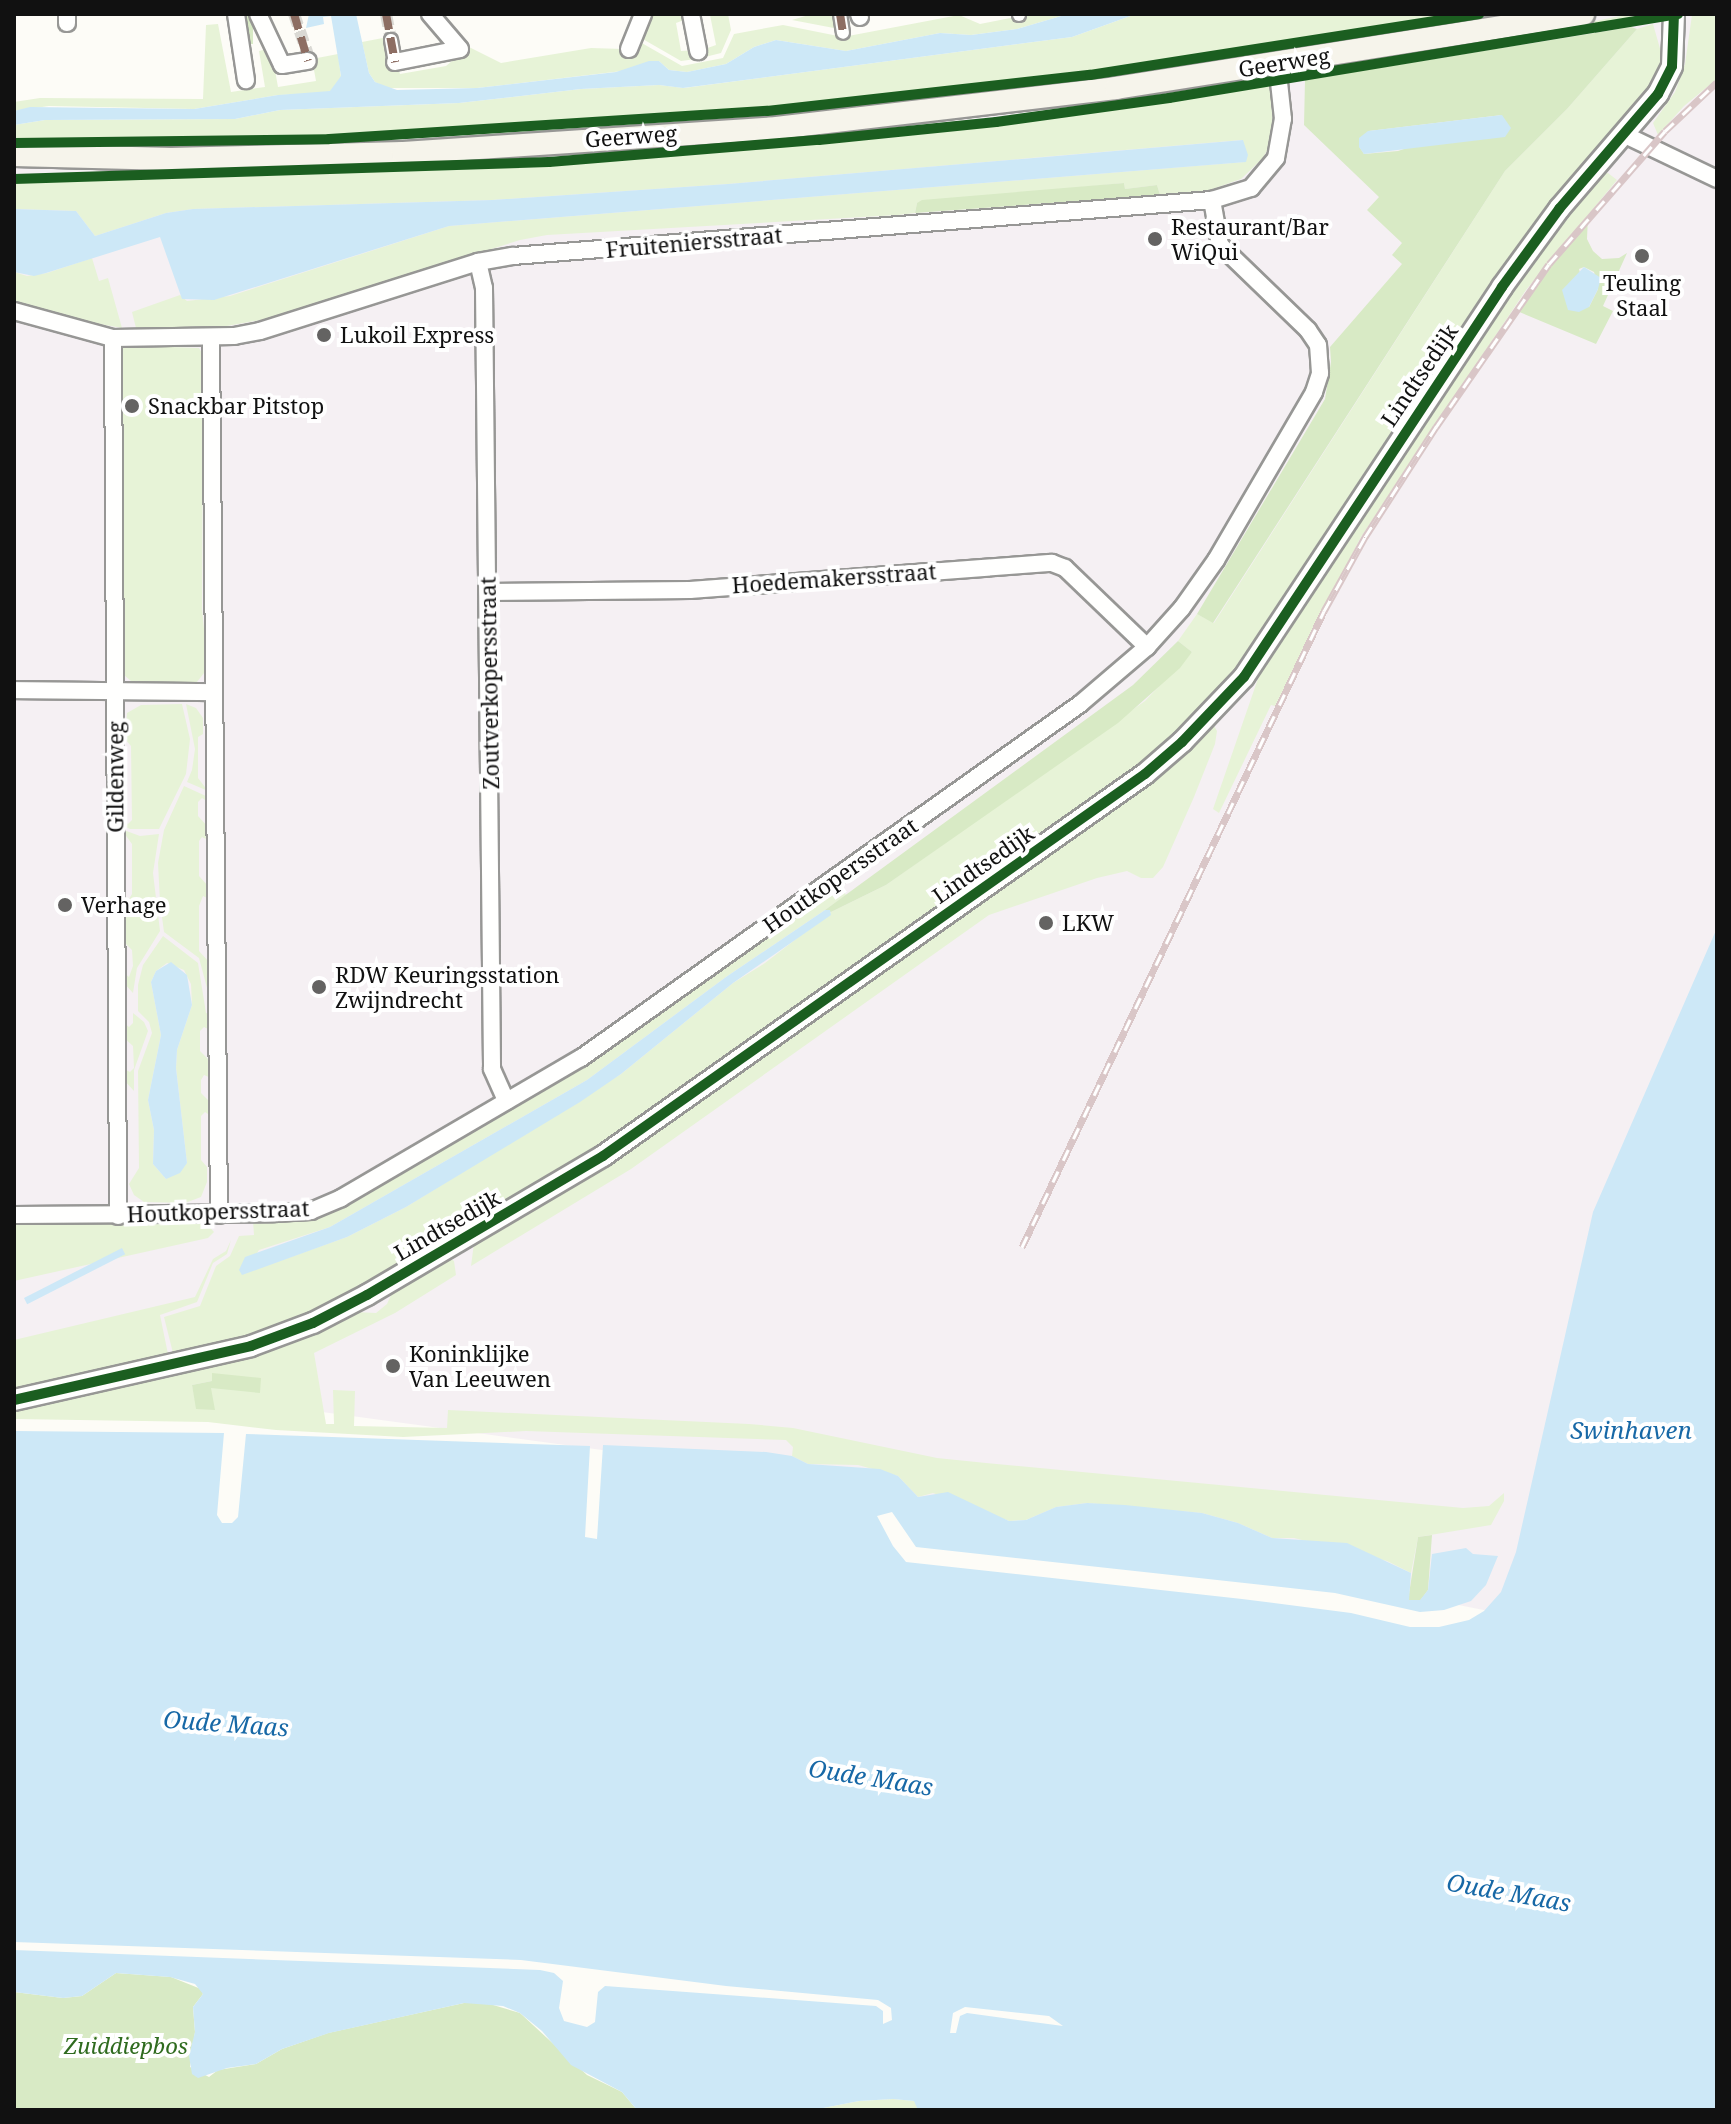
<!DOCTYPE html>
<html>
<head>
<meta charset="utf-8">
<style>
	body { margin:0 }
	#map { position:relative; width:1731px; height:2124px; overflow:hidden; background:#fdfcf7; font-family:"Noto Serif",serif }
	div>[style] { position:absolute }
	[style*='--x'] { left:calc(var(--x)*1px); top:calc(var(--y)*1px); width:calc(var(--w)*1px); rotate:calc(var(--a)*1deg) }
	.industrial>* { inset:0; background:#f5f0f3 }
	.green>* { inset:0; background:#e7f3d7; transform-origin:0 0 }
	.forest>* { inset:0; background:#d8eac5; transform-origin:0 0 }
	.water>* { inset:0; background:#cde8f7; transform-origin:0 0 }
	.pier>* { inset:0; background:#fdfcf7 }
	.pedestrian-tunnel>* { height:12px; margin-top:-6px; transform-origin:0; background:repeating-linear-gradient(90deg,#dad9d4 0 12px,transparent 0 18px) }
	.roads { filter:drop-shadow(2px 0 #979795) drop-shadow(-2px 0 #979795) drop-shadow(0 2px #979795) drop-shadow(0 -2px #979795) }
	.pedestrian>* { height:12px; margin:-6px; padding:0 6px; transform-origin:6px; border-radius:6px; background:#fffffe }
	.minor>* { height:16px; margin:-8px; padding:0 8px; transform-origin:8px; border-radius:8px; background:#fffffe }
	.tertiary>* { height:20px; margin:-10px; padding:0 10px; transform-origin:10px; border-radius:10px; background:#fffffe }
	.secondary>* { height:22px; margin:-11px; padding:0 11px; transform-origin:11px; border-radius:11px; background:#f6f4eb }
	.rail>* { height:7px; margin-top:-3.5px; transform-origin:0; background:repeating-linear-gradient(90deg,#fff 0 12px,#d9c6c7 0 24px); box-sizing:border-box; border-block:2px solid #d9c6c7 }
	.quiet>* { height:8px; margin-top:-4px; transform-origin:0; background:repeating-linear-gradient(90deg,#8d6e63 0 16px,transparent 0 24px) }
	.cycleway>* { height:10px; margin:-5px; padding:0 5px; transform-origin:5px; border-radius:5px; background:#1b5e20 }
	.dots>* { width:22px; height:22px; translate:-50% -50%; box-sizing:border-box; border:4px solid #fff; border-radius:50% }
	span { translate:-50% -50%; white-space:nowrap; text-align:center; line-height:1.15; -webkit-text-stroke:8px #fff; paint-order:stroke }
	.street-label { font-size:22px; color:#111 }
	.poi-label { font-size:22px; color:#111 }
	.left { translate:0 -50%; text-align:left }
	.park-label { font-size:22px; color:#2f6b1f; font-style:italic }
	.water-label { font-size:24px; color:#1768a6; font-style:italic }
	.frame { position:absolute; inset:0; border:16px solid #111; pointer-events:none }
</style>
</head>
<body>
<div id="map">
	<div class="industrial">
		<i style="clip-path:polygon(1550px 14px,1717px 14px,1717px 1657px,866px 1486px,14px 1370px,14px 128px,194px 138px,644px 133px,839px 117px)"></i>
	</div>
	<div class="green">
		<i style="clip-path:polygon(651px 14px,681px 14px,684px 20px,676px 23px,681px 51px,697px 50px,696px 59px,681px 61px,641px 38px)"></i>
		<i style="clip-path:polygon(728px 14px,731px 30px,721px 53px,705px 57px,702px 50px,716px 45px,710px 15px)"></i>
		<i style="clip-path:polygon(812px 14px,837px 14px,839px 29px,792px 20px)"></i>
		<i style="clip-path:polygon(1030px 14px,1068px 14px,1017px 29px,971px 35px,940px 33px,846px 51px,776px 40px,754px 47px,726px 64px,687px 72px,669px 70px,659px 61px,631px 70px,477px 88px,387px 88px,375px 82px,369px 73px,362px 42px,388px 37px,400px 74px,446px 66px,469px 47px,501px 63px,591px 48px,623px 49px,640px 42px,682px 66px,723px 58px,734px 34px,783px 25px,843px 37px,959px 15px,980px 24px)"></i>
		<i style="clip-path:polygon(1136px 14px,1460px 14px,1071px 75px,768px 108px,520px 127px,212px 141px,14px 142px,14px 125px,45px 120px,235px 119px,280px 110px,459px 103px,581px 89px,659px 85px,684px 88px,1072px 37px)"></i>
		<i style="clip-path:polygon(1497px 14px,1536px 14px,1334px 46px,1333px 41px)"></i>
		<i style="left:1631px;top:14px;width:5px;height:297px;rotate:79deg"></i>
		<i style="clip-path:polygon(1715px 14px,1717px 79px,1684px 106px,1658px 135px,1653px 123px,1675px 92px,1685px 64px,1692px 15px)"></i>
		<i style="clip-path:polygon(218px 24px,231px 92px,265px 87px,259px 51px,271px 48px,278px 87px,316px 81px,312px 59px,338px 54px,341px 77px,331px 91px,321px 94px,278px 95px,194px 109px,49px 106px,14px 111px,14px 102px,40px 98px,203px 99px,206px 25px)"></i>
		<i style="clip-path:polygon(1653px 24px,1661px 52px,1659px 75px,1641px 111px,1537px 224px,1497px 276px,1446px 348px,1238px 669px,1184px 729px,1142px 764px,603px 1145px,427px 1251px,309px 1316px,267px 1332px,174px 1357px,164px 1317px,200px 1306px,216px 1266px,230px 1256px,239px 1236px,254px 1235px,253px 1221px,306px 1219px,344px 1205px,590px 1062px,839px 885px,843px 890px,846px 895px,825px 910px,726px 977px,587px 1080px,330px 1227px,259px 1250px,243px 1274px,347px 1237px,406px 1207px,621px 1074px,733px 983px,765px 963px,831px 912px,886px 885px,1145px 701px,1192px 652px,1178px 641px,1197px 614px,1214px 623px,1505px 171px,1567px 109px,1637px 29px)"></i>
		<i style="clip-path:polygon(1270px 84px,1273px 126px,1271px 143px,1263px 158px,1241px 179px,1207px 191px,1160px 195px,1157px 185px,1125px 189px,1124px 183px,917px 203px,915px 213px,898px 215px,547px 235px,520px 240px,272px 318px,227px 326px,136px 328px,132px 312px,180px 295px,187px 301px,230px 296px,449px 226px,1245px 162px,1242px 140px,728px 184px,492px 200px,193px 209px,166px 213px,95px 236px,76px 211px,14px 209px,14px 180px,199px 178px,573px 162px,1015px 120px)"></i>
		<i style="clip-path:polygon(1608px 173px,1617px 180px,1526px 290px,1361px 537px,1275px 706px,1271px 705px,1219px 813px,1213px 809px,1262px 667px,1552px 226px,1602px 174px)"></i>
		<i style="clip-path:polygon(92px 258px,99px 281px,108px 278px,122px 328px,71px 319px,14px 301px,14px 272px,27px 276px,47px 273px)"></i>
		<i style="clip-path:polygon(117px 345px,199px 348px,203px 355px,202px 609px,208px 668px,193px 687px,138px 687px,124px 675px,121px 661px)"></i>
		<i style="clip-path:polygon(182px 704px,190px 739px,186px 774px,159px 829px,130px 829px,121px 825px,123px 820px,128px 824px,132px 820px,131px 746px,125px 739px,127px 713px,141px 705px)"></i>
		<i style="clip-path:polygon(186px 704px,196px 708px,203px 718px,203px 734px,198px 737px,198px 778px,208px 791px,187px 782px,192px 770px,195px 749px)"></i>
		<i style="clip-path:polygon(1213px 724px,1217px 731px,1215px 744px,1194px 797px,1163px 867px,1153px 878px,1141px 878px,1127px 871px,1097px 878px,989px 915px,631px 1169px,471px 1266px,474px 1243px)"></i>
		<i style="clip-path:polygon(184px 786px,208px 797px,208px 802px,202px 798px,198px 802px,198px 816px,208px 827px,208px 840px,202px 837px,199px 841px,199px 876px,209px 887px,209px 899px,203px 896px,199px 906px,199px 951px,210px 963px,210px 999px,199px 958px,164px 932px,160px 902px,158px 863px,164px 830px)"></i>
		<i style="clip-path:polygon(121px 829px,140px 836px,159px 834px,153px 873px,160px 931px,137px 968px,133px 993px,123px 982px,124px 973px,129px 977px,133px 966px,132px 950px,122px 940px,124px 895px,129px 899px,132px 894px,132px 844px)"></i>
		<i style="clip-path:polygon(evenodd,163px 936px,198px 963px,206px 1013px,210px 1014px,210px 1030px,204px 1027px,200px 1031px,200px 1051px,211px 1062px,211px 1078px,204px 1075px,201px 1080px,201px 1093px,211px 1103px,211px 1116px,205px 1112px,201px 1116px,201px 1160px,207px 1167px,207px 1182px,201px 1197px,185px 1203px,144px 1202px,134px 1195px,129px 1184px,139px 1168px,138px 1071px,152px 1033px,149px 1022px,138px 1011px,138px 985px,143px 965px,163px 936px,167px 963px,184px 970px,191px 984px,192px 1005px,177px 1050px,176px 1068px,187px 1163px,166px 1179px,153px 1164px,154px 1130px,148px 1100px,161px 1035px,151px 982px,156px 971px,167px 963px)"></i>
		<i style="clip-path:polygon(133px 1013px,144px 1022px,148px 1031px,134px 1070px,134px 1091px,124px 1080px,124px 1069px,130px 1072px,134px 1068px,133px 1046px,123px 1037px,124px 1023px,129px 1027px,133px 1023px)"></i>
		<i style="clip-path:polygon(205px 1222px,214px 1232px,208px 1238px,14px 1281px,14px 1223px)"></i>
		<i style="clip-path:polygon(231px 1240px,227px 1254px,213px 1263px,197px 1302px,160px 1315px,169px 1359px,14px 1393px,14px 1340px,195px 1297px,213px 1259px,226px 1251px)"></i>
		<i style="clip-path:polygon(evenodd,446px 1256px,454px 1261px,456px 1275px,395px 1313px,314px 1353px,326px 1424px,334px 1424px,333px 1390px,355px 1391px,354px 1426px,447px 1428px,448px 1410px,749px 1424px,793px 1428px,937px 1458px,986px 1463px,1463px 1508px,1489px 1506px,1504px 1493px,1504px 1501px,1491px 1525px,1418px 1537px,1411px 1573px,1387px 1561px,1294px 1538px,1272px 1538px,1238px 1523px,1202px 1513px,1087px 1503px,1056px 1507px,1026px 1520px,1009px 1521px,933px 1493px,918px 1497px,898px 1476px,858px 1465px,808px 1464px,792px 1456px,793px 1447px,786px 1440px,526px 1431px,403px 1437px,276px 1430px,208px 1422px,14px 1419px,14px 1405px,355px 1312px,376px 1313px,387px 1304px,395px 1286px,446px 1256px,212px 1381px,210px 1388px,197px 1409px,192px 1385px,212px 1381px)"></i>
		<i style="clip-path:polygon(893px 2099px,915px 2101px,929px 2110px,813px 2110px,859px 2101px)"></i>
	</div>
	<div class="forest">
		<i style="left:242px;top:14px;width:11px;height:30px"></i>
		<i style="clip-path:polygon(evenodd,1631px 27px,1637px 29px,1567px 109px,1505px 171px,1213px 623px,1197px 614px,1325px 399px,1331px 362px,1330px 347px,1402px 264px,1392px 255px,1402px 243px,1367px 210px,1379px 197px,1304px 125px,1305px 80px,1631px 27px,1502px 115px,1398px 151px,1364px 154px,1359px 146px,1369px 131px,1502px 115px)"></i>
		<i style="clip-path:polygon(1124px 183px,1125px 189px,1157px 185px,1160px 195px,915px 213px,917px 203px,922px 200px)"></i>
		<i style="clip-path:polygon(evenodd,1588px 216px,1587px 239px,1593px 251px,1602px 259px,1619px 258px,1627px 253px,1603px 306px,1613px 311px,1596px 344px,1517px 311px,1552px 259px,1588px 216px,1584px 267px,1594px 272px,1598px 289px,1589px 307px,1579px 269px,1584px 267px)"></i>
		<i style="clip-path:polygon(1178px 641px,1192px 652px,1180px 668px,1118px 723px,886px 885px,831px 912px,825px 910px,1133px 685px)"></i>
		<i style="clip-path:polygon(212px 1373px,261px 1378px,260px 1393px,211px 1388px,215px 1410px,196px 1409px,192px 1385px,212px 1381px)"></i>
		<i style="clip-path:polygon(1432px 1535px,1428px 1590px,1420px 1601px,1408px 1600px,1418px 1537px)"></i>
		<i style="clip-path:polygon(116px 1973px,171px 1977px,201px 1989px,203px 1994px,193px 2007px,195px 2032px,190px 2067px,209px 2077px,218px 2070px,256px 2064px,282px 2049px,328px 2033px,464px 2003px,483px 2002px,520px 2013px,587px 2075px,622px 2092px,637px 2110px,14px 2110px,14px 1992px,63px 1998px,82px 1996px)"></i>
	</div>
	<div class="water">
		<i style="clip-path:polygon(309px 14px,356px 14px,369px 73px,375px 82px,397px 90px,477px 88px,616px 72px,649px 61px,659px 61px,669px 70px,687px 72px,726px 64px,754px 47px,776px 40px,846px 51px,940px 33px,971px 35px,1017px 29px,1068px 14px,1136px 14px,1072px 37px,683px 88px,659px 85px,581px 89px,459px 103px,280px 110px,235px 119px,45px 120px,14px 125px,14px 111px,30px 107px,194px 109px,278px 95px,330px 91px,341px 76px,331px 16px,323px 17px,324px 24px,306px 28px)"></i>
		<i style="clip-path:polygon(1502px 115px,1511px 128px,1505px 137px,1364px 154px,1359px 147px,1359px 138px,1368px 131px)"></i>
		<i style="clip-path:polygon(1243px 140px,1248px 155px,1246px 162px,449px 226px,214px 300px,182px 299px,160px 237px,46px 273px,34px 276px,14px 272px,14px 209px,76px 211px,95px 236px,166px 213px,193px 209px,492px 200px,728px 184px)"></i>
		<i style="clip-path:polygon(1584px 267px,1601px 278px,1598px 289px,1589px 307px,1579px 312px,1568px 310px,1562px 290px)"></i>
		<i style="clip-path:polygon(825px 910px,830px 910px,831px 915px,733px 983px,621px 1074px,580px 1102px,406px 1207px,347px 1237px,242px 1275px,239px 1270px,245px 1257px,330px 1227px,587px 1080px,726px 977px)"></i>
		<i style="clip-path:polygon(1717px 928px,1717px 2110px,918px 2110px,914px 2101px,893px 2099px,859px 2101px,813px 2110px,637px 2110px,622px 2092px,571px 2065px,542px 2031px,520px 2013px,503px 2006px,464px 2003px,329px 2033px,282px 2049px,256px 2064px,227px 2068px,198px 2078px,192px 2074px,189px 2056px,195px 2032px,193px 2007px,203px 1994px,195px 1984px,170px 1977px,116px 1973px,82px 1996px,63px 1998px,14px 1992px,14px 1431px,224px 1433px,217px 1515px,222px 1523px,232px 1523px,238px 1517px,246px 1434px,590px 1446px,585px 1537px,597px 1539px,603px 1445px,766px 1452px,792px 1456px,808px 1464px,880px 1469px,898px 1476px,918px 1497px,948px 1492px,1009px 1521px,1026px 1520px,1056px 1507px,1087px 1503px,1125px 1505px,1202px 1513px,1238px 1523px,1272px 1538px,1347px 1543px,1411px 1573px,1409px 1600px,1420px 1600px,1428px 1590px,1432px 1554px,1466px 1548px,1473px 1554px,1498px 1556px,1486px 1585px,1471px 1601px,1444px 1610px,1420px 1612px,1335px 1593px,916px 1547px,892px 1512px,877px 1516px,893px 1546px,906px 1562px,1242px 1599px,1351px 1613px,1410px 1627px,1439px 1627px,1469px 1620px,1484px 1611px,1501px 1592px,1516px 1552px,1593px 1212px)"></i>
		<i style="clip-path:polygon(171px 962px,187px 975px,192px 1005px,177px 1050px,176px 1068px,187px 1163px,180px 1173px,166px 1179px,153px 1164px,154px 1130px,148px 1100px,161px 1035px,151px 982px,156px 971px)"></i>
		<i style="left:122px;top:1248px;width:7px;height:110px;rotate:63deg"></i>
	</div>
	<div class="pier">
		<i style="clip-path:polygon(14px 1942px,521px 1960px,726px 1986px,878px 2000px,891px 2008px,892px 2020px,883px 2024px,883px 2011px,876px 2006px,605px 1986px,598px 1992px,595px 2022px,587px 2027px,564px 2021px,559px 2008px,563px 1981px,554px 1973px,540px 1970px,14px 1950px)"></i>
		<i style="clip-path:polygon(965px 2007px,1049px 2016px,1063px 2026px,967px 2013px,960px 2016px,956px 2033px,950px 2033px,953px 2013px)"></i>
	</div>
	<div class="pedestrian-tunnel">
		<i style="--x:294;--y:14;--w:43;--a:71.1"></i>
		<i style="--x:386;--y:14;--w:26;--a:79"></i>
	</div>
	<div class="roads">
		<div class="pedestrian">
			<i style="--x:840;--y:14;--w:19;--a:81"></i>
			<i style="--x:1019;--y:14;--w:1;--a:90"></i>
			<i style="--x:391;--y:40;--w:22;--a:80"></i>
		</div>
		<div class="minor">
			<i style="--x:236;--y:14;--w:67;--a:81.4"></i>
			<i style="--x:258;--y:14;--w:56;--a:64.8"></i>
			<i style="--x:282;--y:65;--w:26;--a:-9"></i>
			<i style="--x:691;--y:14;--w:38;--a:79"></i>
			<i style="--x:859;--y:14;--w:3;--a:72"></i>
			<i style="--x:67;--y:23;--w:9;--a:-90"></i>
			<i style="--x:629;--y:49;--w:38;--a:-68"></i>
			<i style="--x:395;--y:62;--w:66;--a:-11.3"></i>
			<i style="--x:460;--y:49;--w:46;--a:-130.6"></i>
			<i style="--x:1623;--y:134;--w:104;--a:25.6"></i>
			<i style="--x:478;--y:262;--w:27;--a:77"></i>
			<i style="--x:484;--y:288;--w:781;--a:89.41"></i>
			<i style="--x:492;--y:1069;--w:35;--a:66"></i>
			<i style="--x:14;--y:311;--w:103;--a:15.3"></i>
			<i style="--x:113;--y:338;--w:121;--a:-0.9"></i>
			<i style="--x:234;--y:336;--w:26;--a:-11"></i>
			<i style="--x:260;--y:331;--w:229;--a:-17.6"></i>
			<i style="--x:478;--y:262;--w:36;--a:-10"></i>
			<i style="--x:513;--y:256;--w:701;--a:-4.58"></i>
			<i style="--x:1212;--y:200;--w:41;--a:-17.1"></i>
			<i style="--x:1251;--y:188;--w:39;--a:-50"></i>
			<i style="--x:1276;--y:158;--w:40;--a:-80"></i>
			<i style="--x:1283;--y:119;--w:55;--a:-96.2"></i>
			<i style="--x:211;--y:337;--w:878;--a:89.48"></i>
			<i style="--x:113;--y:338;--w:878;--a:89.67"></i>
			<i style="--x:488;--y:592;--w:202;--a:-0.6"></i>
			<i style="--x:690;--y:590;--w:363;--a:-4.3"></i>
			<i style="--x:1052;--y:563;--w:14;--a:21"></i>
			<i style="--x:1065;--y:568;--w:114;--a:43.9"></i>
			<i style="--x:14;--y:690;--w:199;--a:0.6"></i>
			<i style="--x:14;--y:1215;--w:261;--a:-0.4"></i>
			<i style="--x:275;--y:1213;--w:36;--a:-3"></i>
			<i style="--x:311;--y:1211;--w:33;--a:-23"></i>
			<i style="--x:341;--y:1198;--w:278;--a:-30.3"></i>
			<i style="--x:581;--y:1058;--w:612;--a:-35.35"></i>
			<i style="--x:1080;--y:704;--w:88;--a:-40.4"></i>
			<i style="--x:1147;--y:647;--w:52;--a:-48.1"></i>
			<i style="--x:1182;--y:608;--w:59;--a:-54.7"></i>
			<i style="--x:1216;--y:560;--w:194;--a:-59.7"></i>
			<i style="--x:1314;--y:392;--w:20;--a:-72"></i>
			<i style="--x:1320;--y:373;--w:28;--a:-94"></i>
			<i style="--x:1318;--y:345;--w:18;--a:-124"></i>
			<i style="--x:1308;--y:330;--w:122;--a:-136"></i>
			<i style="--x:1220;--y:245;--w:46;--a:-100.1"></i>
		</div>
		<div class="tertiary">
			<i style="--x:14;--y:1400;--w:243;--a:-12.8"></i>
			<i style="--x:251;--y:1346;--w:66;--a:-20.4"></i>
			<i style="--x:313;--y:1323;--w:61;--a:-27.4"></i>
			<i style="--x:367;--y:1295;--w:274;--a:-30.5"></i>
			<i style="--x:603;--y:1156;--w:663;--a:-35.18"></i>
			<i style="--x:1145;--y:774;--w:49;--a:-40.9"></i>
			<i style="--x:1182;--y:742;--w:90;--a:-46.4"></i>
			<i style="--x:1244;--y:677;--w:468;--a:-56.5"></i>
			<i style="--x:1502;--y:287;--w:97;--a:-53.8"></i>
			<i style="--x:1559;--y:209;--w:152;--a:-49.3"></i>
			<i style="--x:1658;--y:94;--w:31;--a:-63"></i>
			<i style="--x:1672;--y:66;--w:52;--a:-87.8"></i>
		</div>
		<div class="secondary">
			<i style="--x:14;--y:155;--w:157;--a:1.5"></i>
			<i style="--x:171;--y:159;--w:232;--a:-1.5"></i>
			<i style="--x:403;--y:153;--w:366;--a:-3.8"></i>
			<i style="--x:768;--y:129;--w:350;--a:-6.7"></i>
			<i style="--x:1116;--y:88;--w:473;--a:-9"></i>
		</div>
	</div>
	<div class="rail">
		<i style="--x:1022;--y:1247;--w:704;--a:-64.6"></i>
		<i style="--x:1324;--y:611;--w:85;--a:-61"></i>
		<i style="--x:1365;--y:537;--w:131;--a:-57.2"></i>
		<i style="--x:1436;--y:427;--w:198;--a:-55.3"></i>
		<i style="--x:1549;--y:264;--w:176;--a:-48.9"></i>
		<i style="--x:1665;--y:131;--w:71;--a:-43.3"></i>
	</div>
	<div class="quiet">
		<i style="--x:294;--y:14;--w:49;--a:73.4"></i>
		<i style="--x:386;--y:14;--w:49;--a:79.4"></i>
		<i style="--x:840;--y:14;--w:19;--a:81"></i>
		<i style="--x:1019;--y:14;--w:1;--a:90"></i>
	</div>
	<div class="cycleway">
		<i style="--x:14;--y:143;--w:315;--a:-0.7"></i>
		<i style="--x:329;--y:139;--w:439;--a:-3.7"></i>
		<i style="--x:767;--y:111;--w:325;--a:-6.4"></i>
		<i style="--x:1090;--y:75;--w:394;--a:-8.9"></i>
		<i style="--x:14;--y:179;--w:535;--a:-1.82"></i>
		<i style="--x:549;--y:162;--w:271;--a:-4.7"></i>
		<i style="--x:819;--y:140;--w:178;--a:-5.8"></i>
		<i style="--x:996;--y:122;--w:175;--a:-7.9"></i>
		<i style="--x:1169;--y:98;--w:516;--a:-9.37"></i>
		<i style="--x:14;--y:1400;--w:243;--a:-12.8"></i>
		<i style="--x:251;--y:1346;--w:66;--a:-20.4"></i>
		<i style="--x:313;--y:1323;--w:61;--a:-27.4"></i>
		<i style="--x:367;--y:1295;--w:274;--a:-30.5"></i>
		<i style="--x:603;--y:1156;--w:663;--a:-35.18"></i>
		<i style="--x:1145;--y:774;--w:49;--a:-40.9"></i>
		<i style="--x:1182;--y:742;--w:90;--a:-46.4"></i>
		<i style="--x:1244;--y:677;--w:468;--a:-56.5"></i>
		<i style="--x:1502;--y:287;--w:97;--a:-53.8"></i>
		<i style="--x:1559;--y:209;--w:152;--a:-49.3"></i>
		<i style="--x:1658;--y:94;--w:31;--a:-63"></i>
		<i style="--x:1672;--y:66;--w:51;--a:-87.8"></i>
	</div>
	<div class="dots">
		<i style="left:1155px;top:239px;background:#646362"></i>
		<i style="left:1642px;top:256px;background:#646362"></i>
		<i style="left:324px;top:335px;background:#646362"></i>
		<i style="left:132px;top:406px;background:#646362"></i>
		<i style="left:65px;top:905px;background:#646362"></i>
		<i style="left:1046px;top:923px;background:#646362"></i>
		<i style="left:319px;top:987px;background:#646362"></i>
		<i style="left:393px;top:1366px;background:#646362"></i>
	</div>
	<div class="street-label">
		<span style="left:1284px;top:62px;rotate:-9deg">Geerweg</span>
		<span style="left:631px;top:136px;rotate:-4deg">Geerweg</span>
		<span style="left:694px;top:242px;rotate:-5deg">Fruiteniersstraat</span>
		<span style="left:1419px;top:375px;rotate:-56deg">Lindtsedijk</span>
		<span style="left:834px;top:578px;rotate:-4deg">Hoedemakersstraat</span>
		<span style="left:489px;top:683px;rotate:-91deg">Zoutverkopersstraat</span>
		<span style="left:115px;top:777px;rotate:-90deg">Gildenweg</span>
		<span style="left:983px;top:864px;rotate:-35deg">Lindtsedijk</span>
		<span style="left:840px;top:875px;rotate:-35deg">Houtkopersstraat</span>
		<span style="left:218px;top:1211px;rotate:-2deg">Houtkopersstraat</span>
		<span style="left:447px;top:1225px;rotate:-30deg">Lindtsedijk</span>
	</div>
	<div class="poi-label">
		<span class="left" style="left:1171px;top:239px">Restaurant/Bar<br>WiQui</span>
		<span style="left:1642px;top:295px">Teuling<br>Staal</span>
		<span class="left" style="left:340px;top:335px">Lukoil Express</span>
		<span class="left" style="left:148px;top:406px">Snackbar Pitstop</span>
		<span class="left" style="left:81px;top:905px">Verhage</span>
		<span class="left" style="left:1062px;top:923px">LKW</span>
		<span class="left" style="left:335px;top:987px">RDW Keuringsstation<br>Zwijndrecht</span>
		<span class="left" style="left:409px;top:1366px">Koninklijke<br>Van Leeuwen</span>
	</div>
	<div class="park-label">
		<span style="left:126px;top:2046px">Zuiddiepbos</span>
	</div>
	<div class="water-label">
		<span style="left:1631px;top:1430px">Swinhaven</span>
		<span style="left:226px;top:1723px;rotate:4deg">Oude Maas</span>
		<span style="left:871px;top:1777px;rotate:9deg">Oude Maas</span>
		<span style="left:1509px;top:1892px;rotate:10deg">Oude Maas</span>
	</div>
	<div class="frame"></div>
</div>
</body>
</html>
